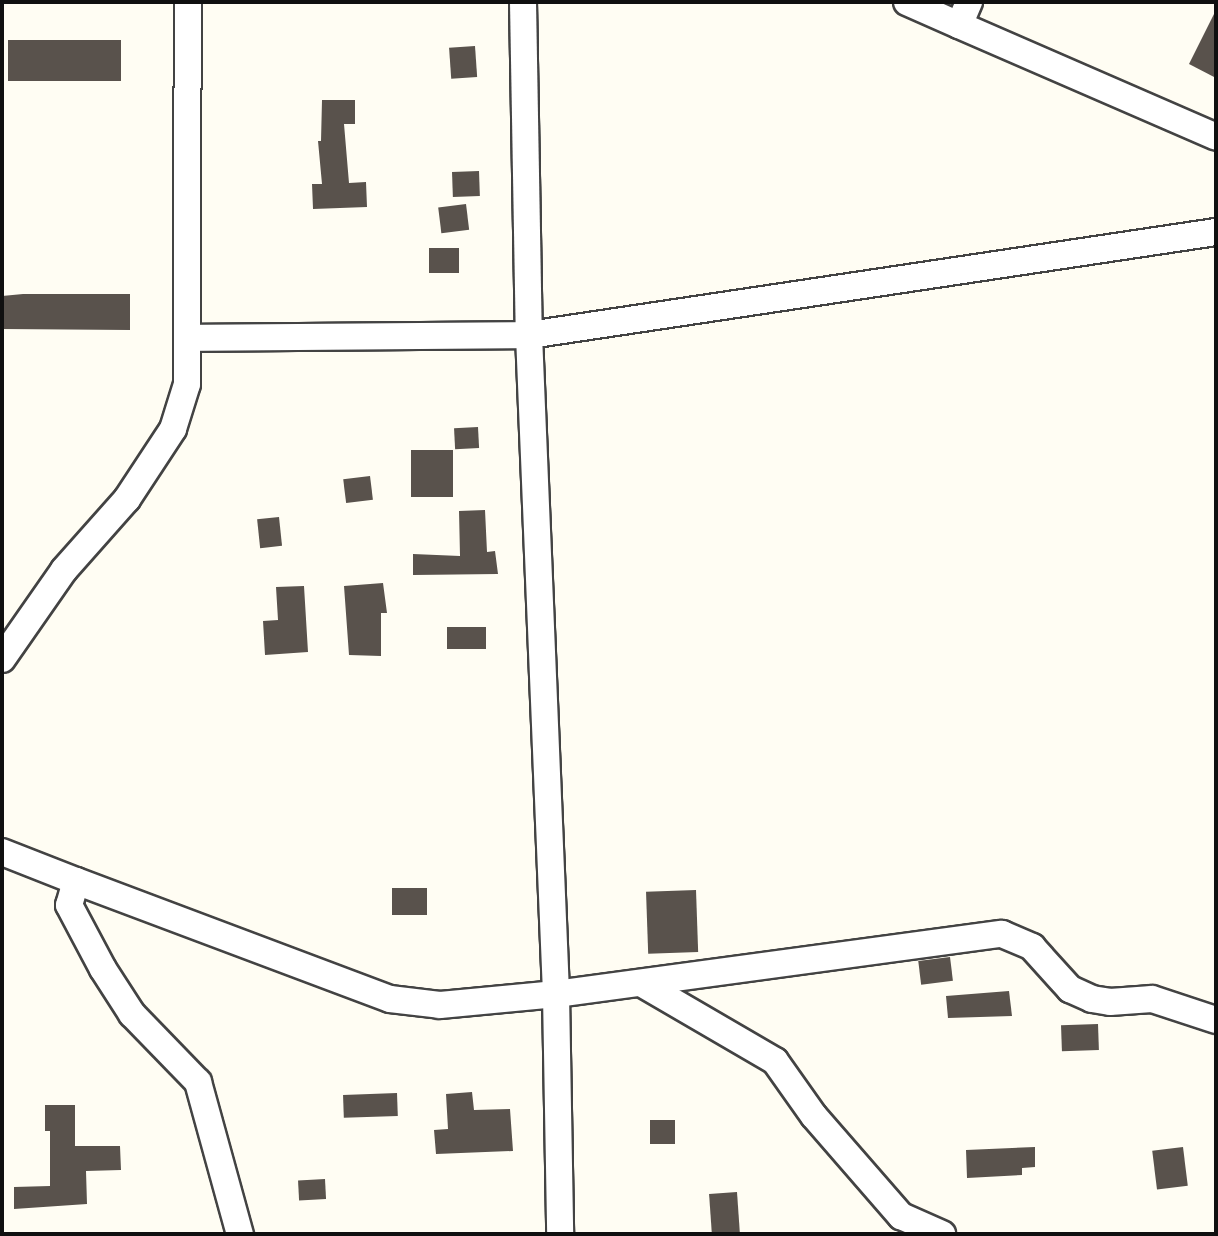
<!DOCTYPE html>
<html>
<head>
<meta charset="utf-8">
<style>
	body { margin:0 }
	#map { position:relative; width:1218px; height:1236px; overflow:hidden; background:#fffdf3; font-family:"PT Serif",serif }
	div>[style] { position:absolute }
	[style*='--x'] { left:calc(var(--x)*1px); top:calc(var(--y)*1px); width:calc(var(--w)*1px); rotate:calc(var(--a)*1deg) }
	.building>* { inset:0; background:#59524c; transform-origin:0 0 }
	.roads { filter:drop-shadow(2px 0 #434343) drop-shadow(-2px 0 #434343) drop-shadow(0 2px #434343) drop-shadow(0 -2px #434343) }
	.street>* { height:26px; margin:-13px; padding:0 13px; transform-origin:13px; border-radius:13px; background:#fff }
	span { translate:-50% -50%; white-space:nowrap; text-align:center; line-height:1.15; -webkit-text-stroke:7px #fff; paint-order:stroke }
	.frame { position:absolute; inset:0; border:4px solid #101010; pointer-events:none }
</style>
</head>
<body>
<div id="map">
	<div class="building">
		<i style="clip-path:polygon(1216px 10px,1216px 78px,1189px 64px)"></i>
		<i style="left:8px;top:40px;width:113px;height:41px"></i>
		<i style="left:475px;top:46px;width:31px;height:26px;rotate:86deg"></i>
		<i style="clip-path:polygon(322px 100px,355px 100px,355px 124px,344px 124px,349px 183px,366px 182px,367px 207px,313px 209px,312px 184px,322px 184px,318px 141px,321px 141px)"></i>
		<i style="left:479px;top:171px;width:25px;height:27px;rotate:88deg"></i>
		<i style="left:466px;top:204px;width:26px;height:28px;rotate:83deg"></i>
		<i style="left:429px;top:248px;width:30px;height:25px"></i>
		<i style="clip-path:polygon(23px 294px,130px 294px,130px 330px,2px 329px,2px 296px)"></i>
		<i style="left:478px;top:427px;width:21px;height:24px;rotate:87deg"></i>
		<i style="left:411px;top:450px;width:42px;height:47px"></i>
		<i style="left:370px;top:476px;width:24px;height:27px;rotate:83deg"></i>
		<i style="clip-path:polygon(485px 510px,487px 552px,495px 551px,498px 574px,413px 575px,413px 554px,460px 556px,459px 511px)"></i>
		<i style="left:279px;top:517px;width:29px;height:22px;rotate:84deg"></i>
		<i style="clip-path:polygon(383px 583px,387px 613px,381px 613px,381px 656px,349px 655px,344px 586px)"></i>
		<i style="clip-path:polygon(304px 586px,308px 652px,265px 655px,263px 621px,278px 620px,276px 587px)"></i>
		<i style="left:447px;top:627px;width:39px;height:22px"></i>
		<i style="left:392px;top:888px;width:35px;height:27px"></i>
		<i style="left:696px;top:890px;width:62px;height:50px;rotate:88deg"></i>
		<i style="left:950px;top:957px;width:24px;height:32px;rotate:83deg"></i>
		<i style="clip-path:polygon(1009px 991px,1012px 1016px,948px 1018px,946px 996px)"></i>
		<i style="left:1098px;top:1024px;width:26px;height:37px;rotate:88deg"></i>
		<i style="clip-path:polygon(472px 1092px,474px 1110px,510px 1109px,513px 1151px,436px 1154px,434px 1130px,448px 1129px,446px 1094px)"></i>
		<i style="left:397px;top:1093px;width:23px;height:54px;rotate:88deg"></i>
		<i style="clip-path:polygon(45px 1105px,75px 1105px,75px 1146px,120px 1146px,121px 1170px,86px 1171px,87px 1204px,14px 1209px,14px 1187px,50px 1186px,50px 1131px,45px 1131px)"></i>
		<i style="left:650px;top:1120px;width:25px;height:24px"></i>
		<i style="clip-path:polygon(1035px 1147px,1035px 1167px,1022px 1168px,1022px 1175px,967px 1178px,966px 1150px)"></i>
		<i style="left:1183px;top:1147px;width:39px;height:31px;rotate:83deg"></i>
		<i style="left:325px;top:1179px;width:20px;height:27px;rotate:87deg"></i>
		<i style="left:737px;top:1192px;width:42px;height:28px;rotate:86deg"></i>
	</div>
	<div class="roads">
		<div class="street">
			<i style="--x:523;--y:2;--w:333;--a:89"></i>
			<i style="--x:529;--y:335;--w:695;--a:-8.53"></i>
			<i style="--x:907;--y:2;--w:57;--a:23.9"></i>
			<i style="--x:969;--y:2;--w:25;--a:113"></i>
			<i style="--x:959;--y:25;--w:280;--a:23.5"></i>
			<i style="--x:189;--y:338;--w:340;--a:-0.5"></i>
			<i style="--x:529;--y:335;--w:660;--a:87.65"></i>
			<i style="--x:556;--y:994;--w:240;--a:89"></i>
			<i style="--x:2;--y:659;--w:108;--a:-55.1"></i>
			<i style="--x:64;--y:570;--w:95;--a:-48.4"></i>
			<i style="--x:127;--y:499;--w:84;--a:-56.7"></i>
			<i style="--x:173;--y:429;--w:47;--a:-72.7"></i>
			<i style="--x:187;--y:384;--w:382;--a:-89.9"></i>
			<i style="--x:2;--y:852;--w:79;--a:21.4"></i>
			<i style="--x:76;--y:881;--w:25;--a:106"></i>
			<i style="--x:69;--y:905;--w:72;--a:62"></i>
			<i style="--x:103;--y:969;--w:54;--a:57.2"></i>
			<i style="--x:132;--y:1014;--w:95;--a:45.9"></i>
			<i style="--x:198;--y:1082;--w:158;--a:74.6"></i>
			<i style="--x:76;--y:881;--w:335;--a:20.6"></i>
			<i style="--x:390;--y:999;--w:50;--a:6.8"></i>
			<i style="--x:440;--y:1005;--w:117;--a:-5.4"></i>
			<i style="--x:556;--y:994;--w:450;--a:-7.7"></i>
			<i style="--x:1002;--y:934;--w:33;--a:23"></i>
			<i style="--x:1032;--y:947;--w:57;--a:47.9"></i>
			<i style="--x:1070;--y:989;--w:24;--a:24"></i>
			<i style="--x:1092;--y:999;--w:18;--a:9"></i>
			<i style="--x:1110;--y:1002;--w:42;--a:-4.1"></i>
			<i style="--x:1152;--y:999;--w:67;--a:18.2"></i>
			<i style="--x:641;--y:983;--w:155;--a:30.2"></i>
			<i style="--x:775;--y:1061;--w:67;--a:54.7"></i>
			<i style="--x:814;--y:1116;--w:133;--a:49"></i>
			<i style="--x:901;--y:1216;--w:45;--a:23.7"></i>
		</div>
	</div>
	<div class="frame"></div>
</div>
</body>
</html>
